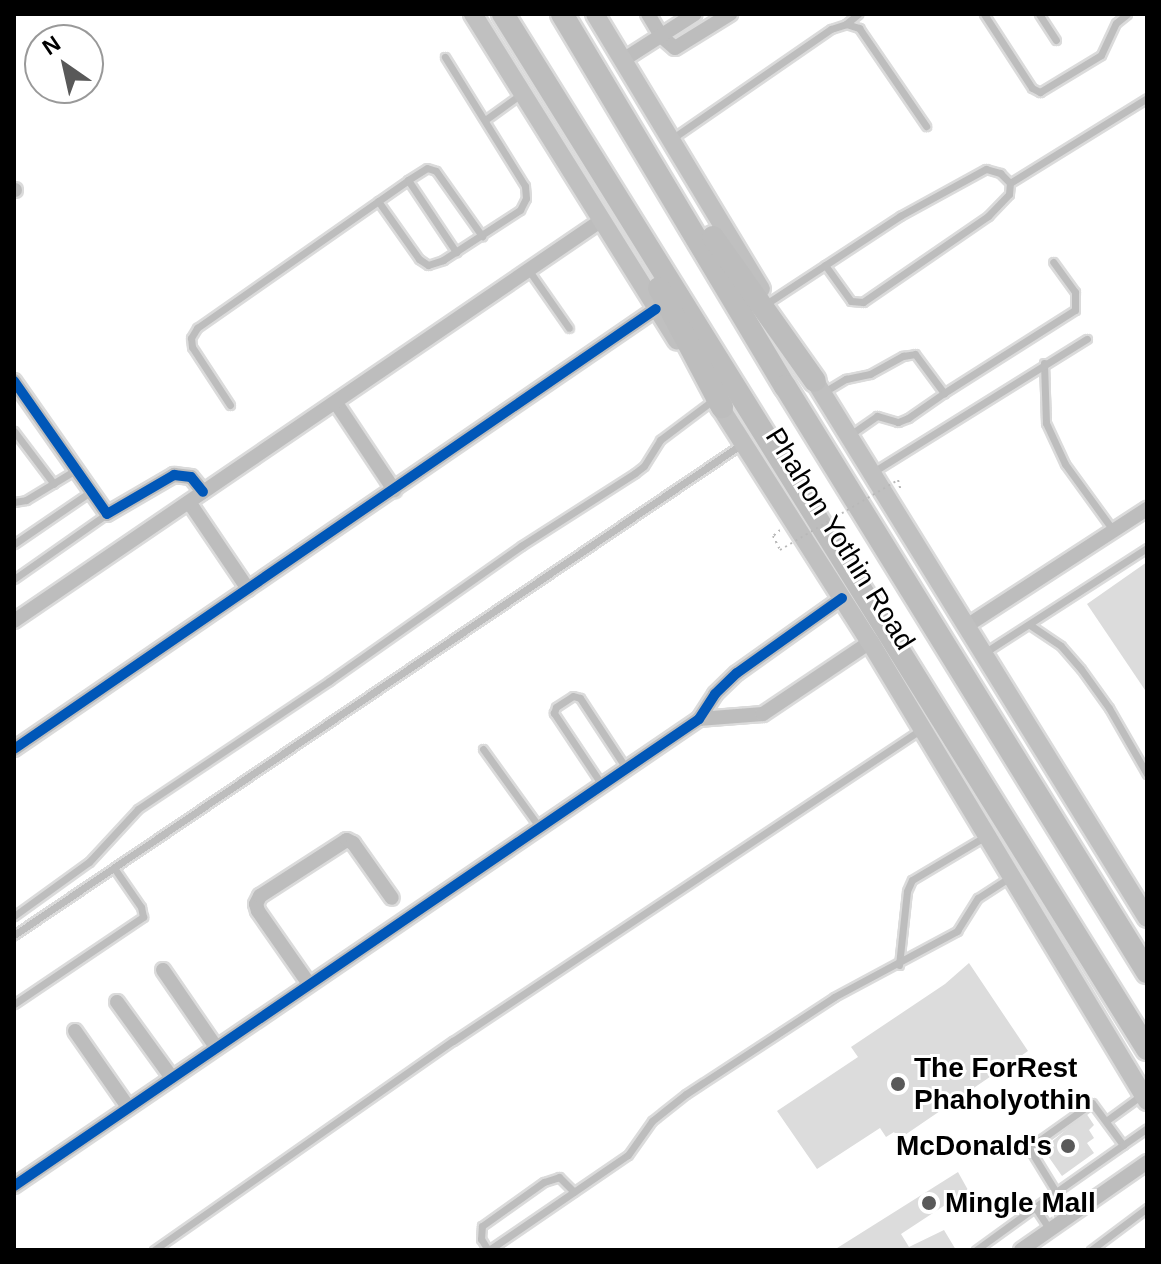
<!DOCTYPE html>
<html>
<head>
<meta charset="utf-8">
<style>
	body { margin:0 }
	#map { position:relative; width:1161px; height:1264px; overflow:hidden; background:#fff; font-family:Helvetica,sans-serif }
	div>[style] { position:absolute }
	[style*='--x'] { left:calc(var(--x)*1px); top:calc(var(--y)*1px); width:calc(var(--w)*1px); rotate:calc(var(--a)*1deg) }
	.building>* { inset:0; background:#dcdcdc }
	.path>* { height:2px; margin-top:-1px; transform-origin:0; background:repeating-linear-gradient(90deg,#b8b8b8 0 2px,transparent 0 6px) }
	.roads { filter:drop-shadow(2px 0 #dbdbdb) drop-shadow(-2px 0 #dbdbdb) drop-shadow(0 2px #dbdbdb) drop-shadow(0 -2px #dbdbdb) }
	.service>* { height:7px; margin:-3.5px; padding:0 3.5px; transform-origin:3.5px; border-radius:3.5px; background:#bdbdbd }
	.minor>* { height:14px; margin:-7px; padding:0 7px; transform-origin:7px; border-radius:7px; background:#bdbdbd }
	.secondary>* { height:18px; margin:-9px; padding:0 9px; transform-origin:9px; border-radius:9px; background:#c0c0c0 }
	.trunk>* { height:22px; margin:-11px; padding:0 11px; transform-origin:11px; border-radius:11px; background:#bdbdbd }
	.path-bridge>* { height:2px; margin-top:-1px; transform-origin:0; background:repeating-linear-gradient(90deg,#b8b8b8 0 2px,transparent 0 6px) }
	.cycleway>* { height:10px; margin:-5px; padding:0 5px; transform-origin:5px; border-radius:5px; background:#0057b8 }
	.dots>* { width:22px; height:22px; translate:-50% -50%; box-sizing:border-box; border:4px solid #fff; border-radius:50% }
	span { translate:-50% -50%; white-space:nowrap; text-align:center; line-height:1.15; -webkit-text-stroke:6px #fff; paint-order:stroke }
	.street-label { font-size:28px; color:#000 }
	.poi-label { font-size:28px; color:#000; font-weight:700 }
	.left { translate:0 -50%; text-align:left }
	.right { translate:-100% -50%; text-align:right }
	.frame { position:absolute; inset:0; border:16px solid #000; pointer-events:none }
	.north { position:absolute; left:24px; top:24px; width:80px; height:80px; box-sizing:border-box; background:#fff; border:2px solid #999; border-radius:50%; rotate:326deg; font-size:22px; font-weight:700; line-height:32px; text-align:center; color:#000 }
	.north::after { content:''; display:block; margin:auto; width:28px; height:36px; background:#595959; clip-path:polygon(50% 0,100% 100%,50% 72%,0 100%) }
</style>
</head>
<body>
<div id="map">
	<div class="building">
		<i style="clip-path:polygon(1147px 562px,1147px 693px,1087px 604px)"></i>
		<i style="clip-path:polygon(969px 963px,1028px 1051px,899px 1139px,894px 1132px,886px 1137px,880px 1128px,817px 1169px,777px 1111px,858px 1057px,851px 1047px,945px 984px)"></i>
		<i style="clip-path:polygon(1086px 1113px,1094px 1125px,1089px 1130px,1094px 1138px,1087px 1143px,1094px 1153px,1062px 1176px,1043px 1149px)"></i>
		<i style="clip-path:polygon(958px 1172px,968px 1190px,901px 1234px,909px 1247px,944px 1230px,956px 1250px,834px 1250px)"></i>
	</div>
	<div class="path">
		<i style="--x:898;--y:480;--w:11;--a:75"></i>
		<i style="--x:780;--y:530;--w:9;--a:139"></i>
		<i style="--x:773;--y:536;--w:16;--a:63"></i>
	</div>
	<div class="roads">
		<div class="service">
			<i style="--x:984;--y:14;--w:88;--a:57"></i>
			<i style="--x:1032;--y:88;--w:9;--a:27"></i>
			<i style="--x:1040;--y:92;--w:71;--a:-31.2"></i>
			<i style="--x:1101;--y:55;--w:35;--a:-65"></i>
			<i style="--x:1116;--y:23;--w:14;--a:-39"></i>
			<i style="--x:1039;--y:14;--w:31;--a:57"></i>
			<i style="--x:846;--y:24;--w:16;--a:-40"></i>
			<i style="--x:485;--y:120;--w:44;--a:-35.8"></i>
			<i style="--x:673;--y:138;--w:192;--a:-34.6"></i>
			<i style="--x:831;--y:29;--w:16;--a:-18"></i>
			<i style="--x:846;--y:24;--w:14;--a:17"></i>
			<i style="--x:859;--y:28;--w:119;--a:55.6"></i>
			<i style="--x:408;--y:180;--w:87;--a:56.3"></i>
			<i style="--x:378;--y:201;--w:71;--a:54.7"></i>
			<i style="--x:419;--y:259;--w:11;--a:34"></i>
			<i style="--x:428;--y:265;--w:16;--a:-18"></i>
			<i style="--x:443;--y:260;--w:92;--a:-33"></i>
			<i style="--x:520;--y:210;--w:13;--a:-63"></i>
			<i style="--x:526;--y:198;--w:12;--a:-95"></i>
			<i style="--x:525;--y:186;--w:152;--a:-121.8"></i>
			<i style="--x:825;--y:265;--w:44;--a:54.2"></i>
			<i style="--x:851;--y:301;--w:12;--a:5"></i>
			<i style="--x:863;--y:302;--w:152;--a:-34.5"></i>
			<i style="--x:988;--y:216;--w:30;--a:-46"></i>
			<i style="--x:1009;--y:194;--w:11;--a:-85"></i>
			<i style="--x:1010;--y:183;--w:161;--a:-31.8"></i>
			<i style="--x:530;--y:272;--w:68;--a:55.1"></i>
			<i style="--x:769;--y:302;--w:157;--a:-33.3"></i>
			<i style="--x:900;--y:216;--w:98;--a:-28.7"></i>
			<i style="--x:986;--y:169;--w:15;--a:16"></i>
			<i style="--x:1000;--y:173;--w:14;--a:45"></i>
			<i style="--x:1044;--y:363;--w:60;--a:88.1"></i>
			<i style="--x:1046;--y:423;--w:45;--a:65.1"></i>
			<i style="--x:1065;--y:464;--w:82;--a:54"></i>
			<i style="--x:824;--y:392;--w:26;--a:-31"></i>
			<i style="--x:846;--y:379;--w:25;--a:-12"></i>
			<i style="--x:870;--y:374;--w:38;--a:-29"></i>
			<i style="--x:903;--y:356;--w:12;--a:-9"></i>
			<i style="--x:915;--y:354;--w:49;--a:53.4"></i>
			<i style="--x:944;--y:393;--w:44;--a:145.2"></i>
			<i style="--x:908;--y:418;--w:11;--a:158"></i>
			<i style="--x:898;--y:422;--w:22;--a:-164"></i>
			<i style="--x:877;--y:416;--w:33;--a:145"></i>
			<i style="--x:944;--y:393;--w:155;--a:-32.4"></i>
			<i style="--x:1075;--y:310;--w:18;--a:-90"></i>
			<i style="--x:1075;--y:292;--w:37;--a:-126"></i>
			<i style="--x:230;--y:405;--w:69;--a:-123.2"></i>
			<i style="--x:192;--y:347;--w:9;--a:-96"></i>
			<i style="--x:191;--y:338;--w:12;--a:-59"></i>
			<i style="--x:197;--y:328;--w:258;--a:-35"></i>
			<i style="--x:408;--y:180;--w:22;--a:-32"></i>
			<i style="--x:427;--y:168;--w:9;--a:18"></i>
			<i style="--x:436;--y:171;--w:80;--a:54.7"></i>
			<i style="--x:14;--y:431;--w:66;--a:53"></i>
			<i style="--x:873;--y:472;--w:252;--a:-31.9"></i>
			<i style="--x:14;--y:502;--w:12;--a:-9"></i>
			<i style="--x:26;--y:500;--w:56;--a:-31.1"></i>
			<i style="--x:14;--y:544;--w:92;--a:-34.4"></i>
			<i style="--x:14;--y:579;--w:113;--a:-35"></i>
			<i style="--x:1030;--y:625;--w:37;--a:34"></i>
			<i style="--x:1061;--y:646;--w:30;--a:49"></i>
			<i style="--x:1081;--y:669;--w:48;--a:54.3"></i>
			<i style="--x:1109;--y:708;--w:76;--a:60.1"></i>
			<i style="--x:984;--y:653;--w:194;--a:-32.8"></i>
			<i style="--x:483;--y:749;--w:97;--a:54.2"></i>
			<i style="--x:602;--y:785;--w:87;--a:-123.7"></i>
			<i style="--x:554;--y:713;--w:6;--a:-72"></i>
			<i style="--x:556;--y:707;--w:20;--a:-33"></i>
			<i style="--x:573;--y:696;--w:7;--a:16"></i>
			<i style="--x:580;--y:698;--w:84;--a:56.7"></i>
			<i style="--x:14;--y:916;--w:92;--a:-35.8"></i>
			<i style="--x:89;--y:862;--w:72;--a:-47.2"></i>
			<i style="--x:138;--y:809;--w:230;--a:-33.8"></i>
			<i style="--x:329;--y:681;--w:235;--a:-35.1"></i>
			<i style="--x:521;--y:546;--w:135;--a:-32.6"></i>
			<i style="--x:635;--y:473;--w:11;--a:-38"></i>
			<i style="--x:644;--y:466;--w:31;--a:-58"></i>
			<i style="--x:660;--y:440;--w:66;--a:-37"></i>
			<i style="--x:14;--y:935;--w:878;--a:-34"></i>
			<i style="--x:899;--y:965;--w:74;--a:-83.8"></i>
			<i style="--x:907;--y:891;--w:12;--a:-66"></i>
			<i style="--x:912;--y:880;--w:86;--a:-30.7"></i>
			<i style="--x:14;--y:1004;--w:156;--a:-34"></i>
			<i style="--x:143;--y:917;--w:10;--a:-101"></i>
			<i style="--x:141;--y:907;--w:47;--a:-124.7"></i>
			<i style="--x:1106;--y:1121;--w:46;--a:-36.1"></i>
			<i style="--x:1123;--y:1145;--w:52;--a:-126.4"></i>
			<i style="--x:1092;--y:1103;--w:77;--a:144.5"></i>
			<i style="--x:1029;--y:1148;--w:52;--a:58.5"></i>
			<i style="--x:1056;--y:1192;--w:82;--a:-35"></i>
			<i style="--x:1123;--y:1145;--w:29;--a:-35"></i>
			<i style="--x:1035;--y:1207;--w:27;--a:57"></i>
			<i style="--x:154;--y:1250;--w:365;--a:-35"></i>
			<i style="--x:453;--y:1041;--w:561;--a:-33.66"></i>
			<i style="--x:488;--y:1250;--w:13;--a:-122"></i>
			<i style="--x:481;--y:1239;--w:13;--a:-86"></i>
			<i style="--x:482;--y:1226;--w:76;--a:-35.4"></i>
			<i style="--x:544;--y:1182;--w:16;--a:-18"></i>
			<i style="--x:559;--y:1177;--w:21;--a:45"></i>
			<i style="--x:489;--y:1250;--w:168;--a:-34.4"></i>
			<i style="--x:628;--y:1155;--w:42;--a:-54.8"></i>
			<i style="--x:652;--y:1121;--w:43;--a:-38.5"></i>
			<i style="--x:686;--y:1094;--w:177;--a:-33.2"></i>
			<i style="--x:834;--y:997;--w:140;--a:-28.2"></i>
			<i style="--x:957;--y:931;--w:39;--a:-58"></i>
			<i style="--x:978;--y:898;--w:38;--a:-33"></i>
			<i style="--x:976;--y:1250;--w:99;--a:-35.9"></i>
			<i style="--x:1091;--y:1250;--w:70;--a:-36.9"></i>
		</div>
		<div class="minor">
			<i style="--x:648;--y:14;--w:26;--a:59"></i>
			<i style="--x:661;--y:36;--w:18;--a:41"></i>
			<i style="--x:675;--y:48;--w:65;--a:-31.7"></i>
			<i style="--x:623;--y:60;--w:85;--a:-32.6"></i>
			<i style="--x:14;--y:190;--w:1;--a:0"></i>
			<i style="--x:14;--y:381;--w:162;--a:55"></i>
			<i style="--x:107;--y:514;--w:78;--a:-30.2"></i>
			<i style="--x:174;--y:475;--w:17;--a:7"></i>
			<i style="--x:191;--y:477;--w:19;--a:51"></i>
			<i style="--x:336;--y:403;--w:105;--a:56.3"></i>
			<i style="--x:189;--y:502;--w:105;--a:55.9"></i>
			<i style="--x:14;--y:621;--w:708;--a:-34.3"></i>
			<i style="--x:965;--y:627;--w:217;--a:-33"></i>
			<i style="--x:699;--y:719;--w:64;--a:-4.5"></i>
			<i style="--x:763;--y:714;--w:129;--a:-33.9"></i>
			<i style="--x:14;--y:749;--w:778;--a:-34.43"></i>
			<i style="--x:163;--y:970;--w:93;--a:55.5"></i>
			<i style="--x:309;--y:984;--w:89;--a:-124.9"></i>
			<i style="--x:258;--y:911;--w:7;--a:-106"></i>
			<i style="--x:256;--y:904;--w:9;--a:-63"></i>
			<i style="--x:260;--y:896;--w:103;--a:-32.8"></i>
			<i style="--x:347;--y:840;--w:7;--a:27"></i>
			<i style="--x:353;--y:843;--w:67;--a:54.7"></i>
			<i style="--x:117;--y:1002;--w:94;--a:54.1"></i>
			<i style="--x:75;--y:1031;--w:93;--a:55.1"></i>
			<i style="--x:14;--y:1186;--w:829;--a:-34.28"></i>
			<i style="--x:699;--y:719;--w:30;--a:-57"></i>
			<i style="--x:715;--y:694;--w:30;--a:-44"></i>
			<i style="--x:737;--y:673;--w:129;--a:-35.5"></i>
			<i style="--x:1021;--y:1250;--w:154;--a:-34.9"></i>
		</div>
		<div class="secondary">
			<i style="--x:473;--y:14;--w:385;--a:58"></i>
			<i style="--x:595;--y:14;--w:321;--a:58.9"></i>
			<i style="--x:808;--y:370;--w:644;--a:58.26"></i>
			<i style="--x:715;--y:399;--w:288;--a:57.5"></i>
			<i style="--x:870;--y:642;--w:536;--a:58.89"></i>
		</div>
		<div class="trunk">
			<i style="--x:503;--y:14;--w:1219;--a:58.11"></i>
			<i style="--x:562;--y:14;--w:434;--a:59.1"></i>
			<i style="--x:785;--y:386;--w:689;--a:58.29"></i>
			<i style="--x:713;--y:237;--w:176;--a:54.7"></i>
			<i style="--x:659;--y:288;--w:135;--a:62.1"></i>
		</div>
	</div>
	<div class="path-bridge">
		<i style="--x:780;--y:550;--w:137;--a:-30.7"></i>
	</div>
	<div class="cycleway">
		<i style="--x:14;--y:381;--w:162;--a:55"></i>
		<i style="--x:107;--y:514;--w:78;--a:-30.2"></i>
		<i style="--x:174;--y:475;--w:17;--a:7"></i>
		<i style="--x:191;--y:477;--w:19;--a:51"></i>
		<i style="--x:14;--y:749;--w:778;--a:-34.43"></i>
		<i style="--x:14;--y:1186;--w:829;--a:-34.28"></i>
		<i style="--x:699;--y:719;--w:30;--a:-57"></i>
		<i style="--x:715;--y:694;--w:30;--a:-44"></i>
		<i style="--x:737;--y:673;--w:129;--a:-35.5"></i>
	</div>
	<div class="dots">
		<i style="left:898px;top:1084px;background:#595959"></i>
		<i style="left:1068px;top:1146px;background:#595959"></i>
		<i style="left:929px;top:1203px;background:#595959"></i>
	</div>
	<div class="street-label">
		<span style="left:840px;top:539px;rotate:58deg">Phahon Yothin Road</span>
	</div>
	<div class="poi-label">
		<span class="left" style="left:914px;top:1084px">The ForRest<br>Phaholyothin</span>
		<span class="right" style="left:1052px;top:1146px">McDonald's</span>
		<span class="left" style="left:945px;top:1203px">Mingle Mall</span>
	</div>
	<div class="frame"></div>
	<div class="north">N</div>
</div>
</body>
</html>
